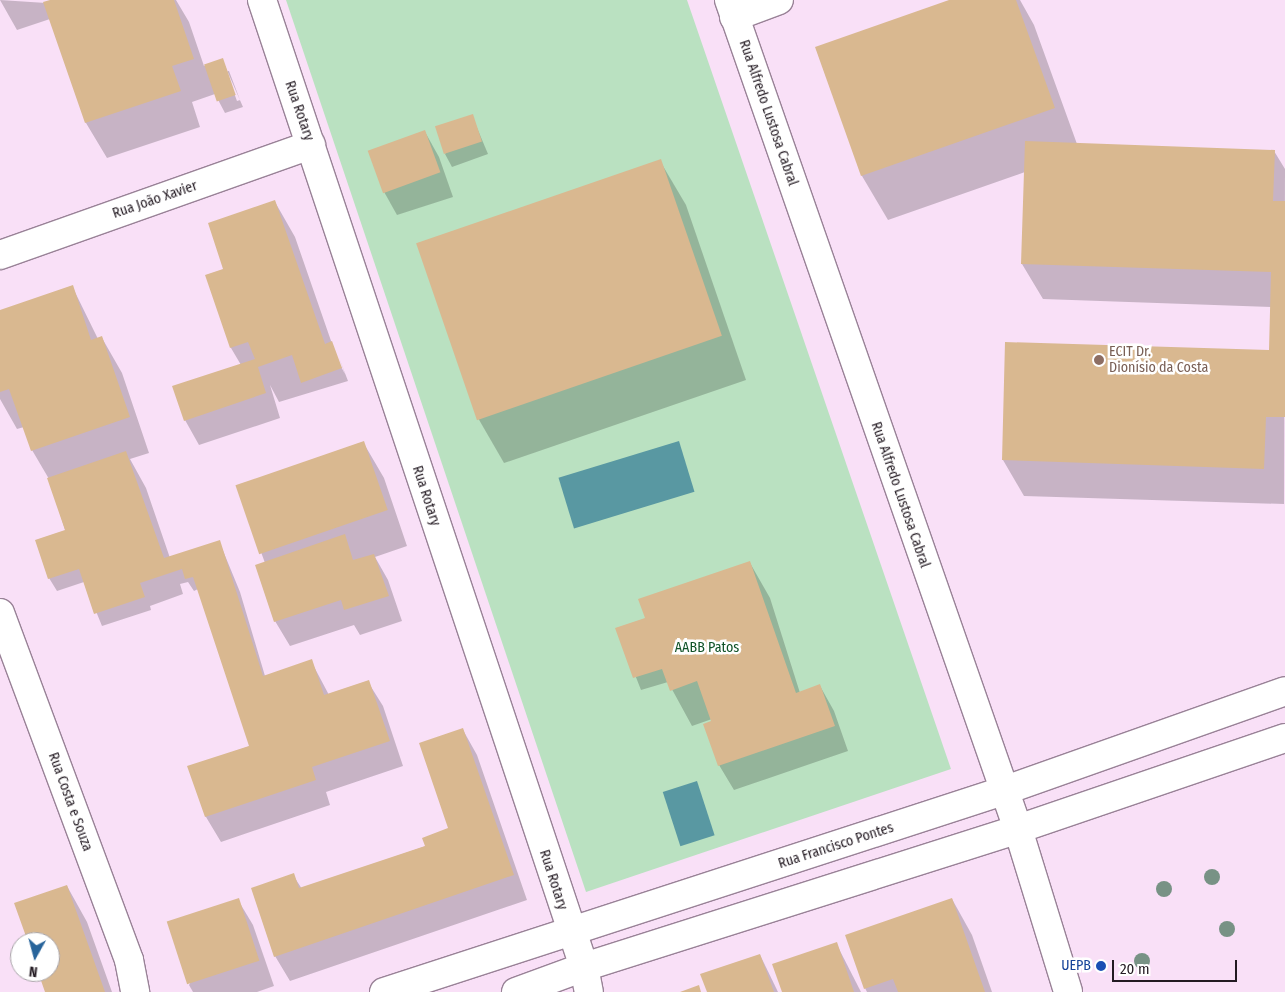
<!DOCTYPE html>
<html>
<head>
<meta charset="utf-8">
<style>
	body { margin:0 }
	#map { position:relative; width:1285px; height:992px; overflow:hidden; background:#f9e0f7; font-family:"Fira Sans Condensed",sans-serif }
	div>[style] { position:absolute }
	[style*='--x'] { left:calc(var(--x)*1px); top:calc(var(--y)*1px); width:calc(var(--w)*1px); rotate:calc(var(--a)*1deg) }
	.green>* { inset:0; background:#bae1c1 }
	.water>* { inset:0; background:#5998a2; transform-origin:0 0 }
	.shadow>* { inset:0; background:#0003 }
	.building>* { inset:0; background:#d9b890; transform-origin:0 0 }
	.roads { filter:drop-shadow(1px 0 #998297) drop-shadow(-1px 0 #998297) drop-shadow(0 1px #998297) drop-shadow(0 -1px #998297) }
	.street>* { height:28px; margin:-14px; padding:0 14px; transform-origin:14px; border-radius:14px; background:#fff }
	.trees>* { width:16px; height:16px; margin:-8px; border-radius:50%; background:#789285 }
	.dots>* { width:14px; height:14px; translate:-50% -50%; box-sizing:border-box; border:2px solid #fff; border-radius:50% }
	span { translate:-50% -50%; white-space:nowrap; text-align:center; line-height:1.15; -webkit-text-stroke:5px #fff; paint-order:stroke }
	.street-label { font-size:14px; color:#231a22 }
	.education-label { font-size:14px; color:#785e54 }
	.left { translate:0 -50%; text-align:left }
	.park-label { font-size:14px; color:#0f5227 }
	.transit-label { font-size:14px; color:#164399 }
	.right { translate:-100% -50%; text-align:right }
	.north { position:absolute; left:10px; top:932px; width:50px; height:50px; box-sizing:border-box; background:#fff; border:1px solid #a7a3a7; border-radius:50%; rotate:187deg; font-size:14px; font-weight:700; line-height:20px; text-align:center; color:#231a22 }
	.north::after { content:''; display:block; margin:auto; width:18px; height:22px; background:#28649b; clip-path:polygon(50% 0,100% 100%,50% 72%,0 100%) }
	.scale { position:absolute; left:1112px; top:960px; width:125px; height:22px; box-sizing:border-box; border:2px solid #231a22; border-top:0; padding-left:6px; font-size:15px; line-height:18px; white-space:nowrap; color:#231a22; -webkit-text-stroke:4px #fff; paint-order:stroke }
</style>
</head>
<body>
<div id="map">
	<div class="green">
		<i style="clip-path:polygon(286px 0,687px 0,951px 769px,586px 892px)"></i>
	</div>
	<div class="water">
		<i style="left:679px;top:441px;width:53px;height:126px;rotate:73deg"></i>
		<i style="left:697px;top:781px;width:57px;height:36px;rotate:72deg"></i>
	</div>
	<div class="shadow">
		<i style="clip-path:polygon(evenodd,0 0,46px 3px,176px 0,189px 22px,204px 66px,222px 59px,243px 107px,225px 113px,215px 94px,192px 102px,200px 127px,107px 158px,86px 123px,50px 19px,17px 30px,0 0,226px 71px,229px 71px,240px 100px,237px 101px,226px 71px)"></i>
		<i style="clip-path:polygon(953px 0,1020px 0,1034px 25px,1077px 144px,1274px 151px,1285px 169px,1284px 504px,1024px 496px,1003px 460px,1006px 343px,1270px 352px,1271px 307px,1043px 299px,1022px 264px,1025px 172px,888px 220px,862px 176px,816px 48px)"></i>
		<i style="clip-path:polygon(472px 116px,488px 154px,452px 167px,445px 154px)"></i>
		<i style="clip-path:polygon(425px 132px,439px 157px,453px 197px,397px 215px,383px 190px)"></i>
		<i style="clip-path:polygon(660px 161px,686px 205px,746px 380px,504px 463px,478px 418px)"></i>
		<i style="clip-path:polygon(275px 202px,295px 237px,338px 361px,345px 374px,338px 355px,348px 381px,279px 402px,270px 385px,280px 418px,199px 445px,185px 420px,241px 365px,231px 348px,225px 269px)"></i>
		<i style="clip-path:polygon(72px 286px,98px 339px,102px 338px,122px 373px,149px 453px,130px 459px,146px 488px,170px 558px,219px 541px,240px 592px,265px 676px,311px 661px,329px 695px,368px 682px,383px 706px,403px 766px,326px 792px,330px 805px,221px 842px,206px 817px,189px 767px,250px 746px,198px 589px,194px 591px,188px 582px,180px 584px,183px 594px,150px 606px,151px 610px,102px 626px,84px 582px,57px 591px,49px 578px,67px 536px,49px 479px,32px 450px,24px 427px,17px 429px,0 399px,0 311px)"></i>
		<i style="clip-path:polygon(363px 442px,384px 478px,407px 546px,375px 557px,388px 580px,402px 621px,360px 635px,354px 625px,290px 646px,275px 621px,265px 563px,237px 486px)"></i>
		<i style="clip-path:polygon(750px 563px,770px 598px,800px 693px,820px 686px,834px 711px,848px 751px,734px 790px,719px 765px,712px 719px,692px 726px,668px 682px,641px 690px,617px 629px,647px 619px)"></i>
		<i style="clip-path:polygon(463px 730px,477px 755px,527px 900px,290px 981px,275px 956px,293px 875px,302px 889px,426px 846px,449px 829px)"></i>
		<i style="clip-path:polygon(67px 886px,87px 922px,112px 992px,46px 992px,40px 972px,50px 972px,50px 942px,29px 942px)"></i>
		<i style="clip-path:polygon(952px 899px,972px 935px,992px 992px,867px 992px,865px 988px)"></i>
		<i style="clip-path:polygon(238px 900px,253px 925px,274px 986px,257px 992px,193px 992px,189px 985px)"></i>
		<i style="clip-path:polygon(836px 943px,861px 992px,784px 992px)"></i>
		<i style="clip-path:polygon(760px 955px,778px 992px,708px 992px)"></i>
	</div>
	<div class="building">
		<i style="clip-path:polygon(50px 0,174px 0,194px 59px,172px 66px,181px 91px,85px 123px,43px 2px)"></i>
		<i style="clip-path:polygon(949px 0,1016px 0,1055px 108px,861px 176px,815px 47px)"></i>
		<i style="left:223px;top:58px;width:39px;height:20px;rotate:71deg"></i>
		<i style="left:473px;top:114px;width:29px;height:40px;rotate:72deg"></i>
		<i style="left:425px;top:130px;width:45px;height:61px;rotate:70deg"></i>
		<i style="clip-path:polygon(1025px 141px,1275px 150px,1273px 201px,1285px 201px,1285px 417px,1266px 417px,1264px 469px,1002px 460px,1005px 342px,1269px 350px,1271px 272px,1021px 264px)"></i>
		<i style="left:661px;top:159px;width:187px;height:259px;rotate:71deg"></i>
		<i style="clip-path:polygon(275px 200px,325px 344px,332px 341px,342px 368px,301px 383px,292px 355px,258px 367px,266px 393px,184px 421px,172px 386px,255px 359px,248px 342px,230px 348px,205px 275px,223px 269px,208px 223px)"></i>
		<i style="clip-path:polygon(73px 285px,91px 340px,102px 336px,130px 417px,31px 451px,9px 389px,0 392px,0 310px)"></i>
		<i style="left:364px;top:441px;width:73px;height:136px;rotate:71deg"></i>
		<i style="clip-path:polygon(126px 451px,164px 558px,220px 540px,263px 676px,312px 659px,324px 695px,369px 680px,390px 741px,312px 767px,316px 780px,205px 817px,187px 766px,249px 746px,193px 577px,185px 579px,182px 569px,140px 583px,145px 597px,94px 614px,79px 569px,48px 579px,35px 540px,65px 530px,47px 478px)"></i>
		<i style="clip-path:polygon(345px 534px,353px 560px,374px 554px,389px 596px,344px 610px,341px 600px,274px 622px,255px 565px)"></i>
		<i style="clip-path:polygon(750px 561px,796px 693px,820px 684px,835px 726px,718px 766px,703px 724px,711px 721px,697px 681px,670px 691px,662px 669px,633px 678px,615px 628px,645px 618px,638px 599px)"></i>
		<i style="clip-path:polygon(463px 728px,514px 875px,274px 957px,251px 888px,294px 873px,299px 888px,425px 846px,422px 838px,448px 828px,419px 743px)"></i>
		<i style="clip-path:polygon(67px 885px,105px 992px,45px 992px,38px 972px,50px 972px,50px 942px,28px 942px,14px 903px)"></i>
		<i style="left:239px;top:898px;width:66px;height:76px;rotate:72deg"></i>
		<i style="clip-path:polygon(952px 898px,985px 992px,898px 992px,893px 979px,864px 989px,845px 935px)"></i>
		<i style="clip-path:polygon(837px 942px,854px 992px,782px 992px,772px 964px)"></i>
		<i style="clip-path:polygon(760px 954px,774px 992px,707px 992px,700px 974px)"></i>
		<i style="clip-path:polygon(699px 985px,701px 992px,680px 992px)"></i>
	</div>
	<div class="roads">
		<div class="street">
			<i style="--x:262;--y:0;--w:1019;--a:71.58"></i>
			<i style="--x:584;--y:967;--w:25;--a:79"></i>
			<i style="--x:729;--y:0;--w:878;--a:70.78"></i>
			<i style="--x:1018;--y:829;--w:170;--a:72.9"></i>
			<i style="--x:734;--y:17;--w:48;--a:-20.7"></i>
			<i style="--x:0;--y:255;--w:330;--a:-19.5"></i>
			<i style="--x:0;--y:613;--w:370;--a:69.6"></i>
			<i style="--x:129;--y:960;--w:33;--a:79"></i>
			<i style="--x:384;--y:992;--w:651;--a:-17.99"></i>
			<i style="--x:1003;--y:791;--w:299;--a:-19.5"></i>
			<i style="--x:516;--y:992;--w:72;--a:-20.2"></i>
			<i style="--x:584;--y:967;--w:455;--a:-17.6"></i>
			<i style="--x:1018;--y:829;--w:282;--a:-18.8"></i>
		</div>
	</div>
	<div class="trees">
		<i style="left:1212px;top:877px"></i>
		<i style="left:1164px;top:889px"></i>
		<i style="left:1227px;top:929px"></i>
		<i style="left:1142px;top:961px"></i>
	</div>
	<div class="dots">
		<i style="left:1099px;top:360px;background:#8d6e63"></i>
		<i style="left:1101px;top:966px;background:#1a4fb4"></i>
	</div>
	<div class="street-label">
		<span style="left:299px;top:111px;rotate:71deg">Rua Rotary</span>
		<span style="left:768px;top:113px;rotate:71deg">Rua Alfredo Lustosa Cabral</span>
		<span style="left:155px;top:200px;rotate:-19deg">Rua João Xavier</span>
		<span style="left:900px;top:495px;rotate:71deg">Rua Alfredo Lustosa Cabral</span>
		<span style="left:426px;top:496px;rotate:72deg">Rua Rotary</span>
		<span style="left:70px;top:802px;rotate:70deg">Rua Costa e Souza</span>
		<span style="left:836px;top:846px;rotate:-18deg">Rua Francisco Pontes</span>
		<span style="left:553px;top:880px;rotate:72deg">Rua Rotary</span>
	</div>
	<div class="education-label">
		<span class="left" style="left:1109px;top:360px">ECIT Dr.<br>Dionísio da Costa</span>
	</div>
	<div class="park-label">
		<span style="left:707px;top:648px">AABB Patos</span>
	</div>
	<div class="transit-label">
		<span class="right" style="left:1091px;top:966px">UEPB</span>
	</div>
	<div class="north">N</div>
	<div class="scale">20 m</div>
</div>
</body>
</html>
